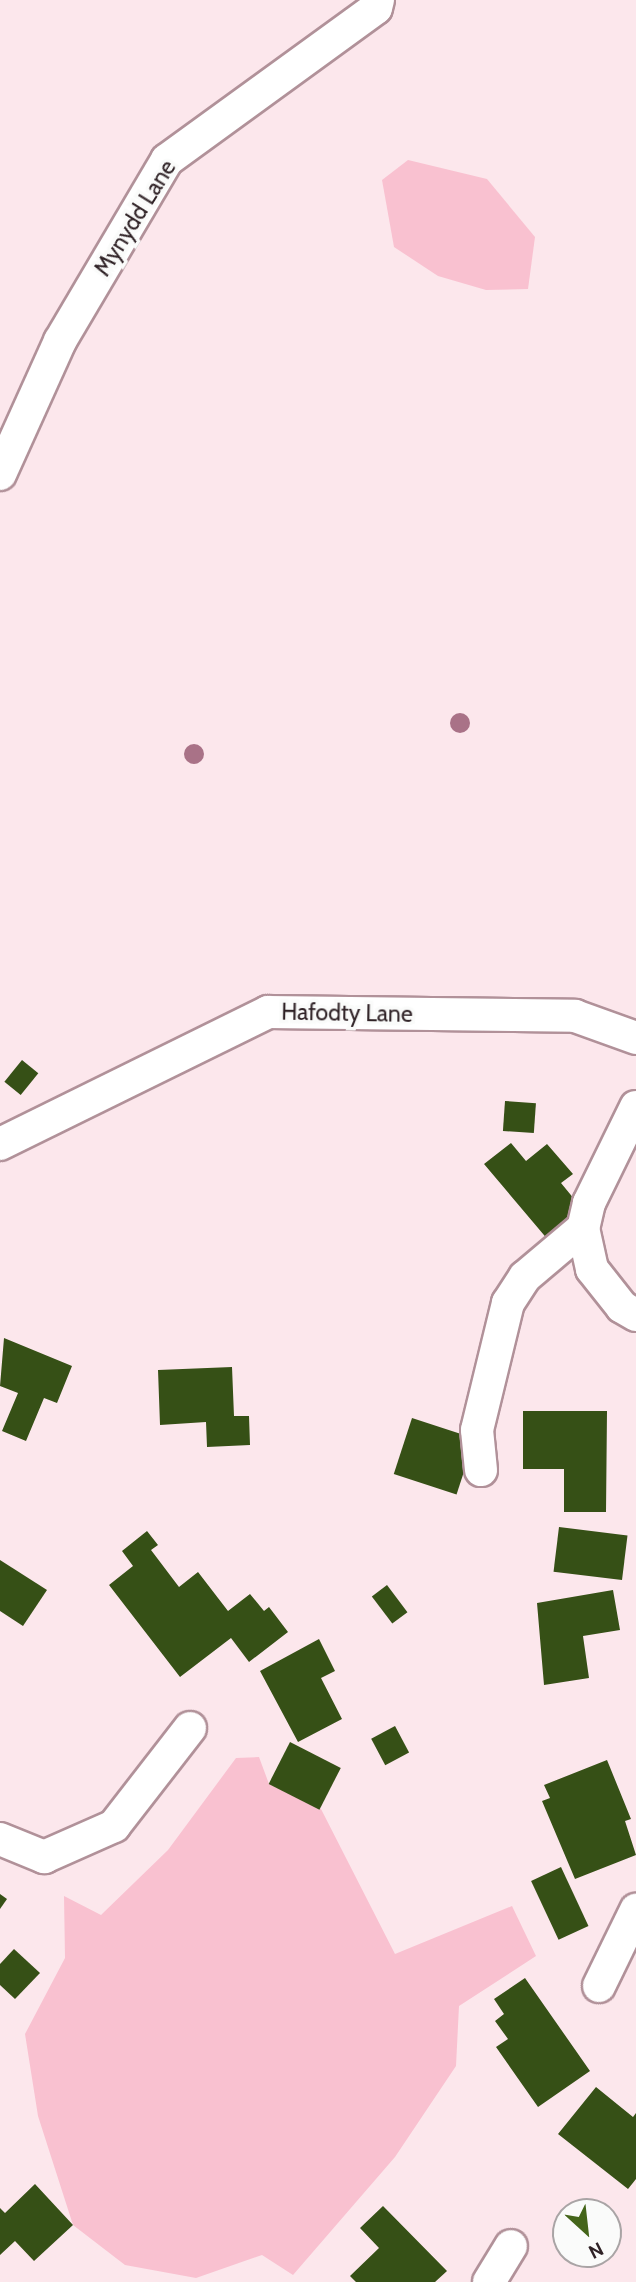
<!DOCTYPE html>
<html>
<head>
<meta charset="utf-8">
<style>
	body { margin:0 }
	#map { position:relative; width:636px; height:2282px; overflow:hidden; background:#fce7ec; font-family:Cabin,sans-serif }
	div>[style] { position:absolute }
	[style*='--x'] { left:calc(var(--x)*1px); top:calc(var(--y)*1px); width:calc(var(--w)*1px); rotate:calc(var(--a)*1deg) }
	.green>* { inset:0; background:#f9c1d0 }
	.building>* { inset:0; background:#365016; transform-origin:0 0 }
	.roads { filter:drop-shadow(2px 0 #b19199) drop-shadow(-2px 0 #b19199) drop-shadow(0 2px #b19199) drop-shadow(0 -2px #b19199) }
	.minor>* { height:32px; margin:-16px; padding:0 16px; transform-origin:16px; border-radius:16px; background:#fff }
	.trees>* { width:20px; height:20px; margin:-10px; border-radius:50%; background:#a97287 }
	span { translate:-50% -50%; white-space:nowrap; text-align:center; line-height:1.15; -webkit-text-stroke:7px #fafbfa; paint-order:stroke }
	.street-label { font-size:23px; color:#2f2226 }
	.north { position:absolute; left:552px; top:2198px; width:70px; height:70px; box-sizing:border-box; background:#fafbfa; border:2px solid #a9a4a5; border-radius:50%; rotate:153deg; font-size:19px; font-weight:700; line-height:28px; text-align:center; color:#2f2226 }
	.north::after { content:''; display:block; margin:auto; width:24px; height:32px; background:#44651a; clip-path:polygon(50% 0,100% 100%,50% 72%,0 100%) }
</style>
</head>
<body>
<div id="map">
	<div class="green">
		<i style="clip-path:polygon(408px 160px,487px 179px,535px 237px,528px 289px,486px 290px,438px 276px,394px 247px,382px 180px)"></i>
		<i style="clip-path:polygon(259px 1757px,269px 1784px,321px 1809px,395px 1954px,512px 1906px,536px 1956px,459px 2006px,456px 2066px,395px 2157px,293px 2275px,262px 2255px,196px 2278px,125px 2265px,73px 2225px,38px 2116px,25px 2034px,65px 1958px,64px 1896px,101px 1915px,168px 1850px,236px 1758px)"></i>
	</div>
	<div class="building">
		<i style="left:22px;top:1060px;width:21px;height:28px;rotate:39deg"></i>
		<i style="left:505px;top:1101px;width:31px;height:30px;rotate:4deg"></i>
		<i style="clip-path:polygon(511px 1143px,526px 1161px,547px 1144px,573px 1174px,561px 1183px,584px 1211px,549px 1241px,484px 1164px)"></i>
		<i style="clip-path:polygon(4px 1338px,72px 1366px,57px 1403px,44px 1398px,26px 1441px,2px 1431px,18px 1393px,0 1386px)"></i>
		<i style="clip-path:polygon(232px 1367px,234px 1416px,249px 1416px,250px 1445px,207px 1447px,206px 1422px,160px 1425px,158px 1370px)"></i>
		<i style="clip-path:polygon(523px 1411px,607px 1411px,606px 1512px,564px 1512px,564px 1469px,523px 1469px)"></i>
		<i style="left:412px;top:1418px;width:66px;height:59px;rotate:18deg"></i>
		<i style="left:559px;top:1527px;width:69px;height:45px;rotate:7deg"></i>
		<i style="clip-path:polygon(147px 1531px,158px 1545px,151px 1550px,179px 1587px,198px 1572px,228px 1611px,250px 1594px,264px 1611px,269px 1607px,288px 1632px,249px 1662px,231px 1638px,180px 1677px,109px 1585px,133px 1566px,122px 1551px)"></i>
		<i style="clip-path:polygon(0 1560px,47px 1590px,23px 1626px,0 1611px)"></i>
		<i style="left:387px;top:1585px;width:34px;height:19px;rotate:53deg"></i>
		<i style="clip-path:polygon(613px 1590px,620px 1630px,583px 1636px,589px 1678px,544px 1685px,537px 1603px)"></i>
		<i style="clip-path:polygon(319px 1639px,335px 1671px,321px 1678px,342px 1719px,298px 1742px,260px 1671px)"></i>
		<i style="left:395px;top:1726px;width:30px;height:27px;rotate:62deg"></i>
		<i style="left:290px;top:1742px;width:57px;height:47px;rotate:27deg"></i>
		<i style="clip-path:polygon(607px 1760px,631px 1819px,625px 1821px,636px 1855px,575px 1879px,542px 1801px,550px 1798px,544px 1785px)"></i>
		<i style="left:561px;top:1867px;width:65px;height:33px;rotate:65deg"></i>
		<i style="clip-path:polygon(0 1894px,7px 1899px,0 1909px)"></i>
		<i style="clip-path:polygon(14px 1949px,40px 1973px,15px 1999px,0 1985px,0 1964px)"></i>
		<i style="clip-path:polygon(525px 1978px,590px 2071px,538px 2107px,496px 2047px,508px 2039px,495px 2021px,504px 2014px,494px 1999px)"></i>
		<i style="clip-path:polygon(596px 2087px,633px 2117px,636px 2113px,636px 2179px,628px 2189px,558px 2134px)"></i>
		<i style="clip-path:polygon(35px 2184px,73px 2225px,34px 2261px,15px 2241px,0 2255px,0 2208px,5px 2213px)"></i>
		<i style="clip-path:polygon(383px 2206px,447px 2271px,435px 2282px,356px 2282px,350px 2276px,379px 2248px,360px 2228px)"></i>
	</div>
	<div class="roads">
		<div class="minor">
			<i style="--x:0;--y:474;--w:146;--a:-65.7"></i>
			<i style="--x:60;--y:341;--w:210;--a:-59.4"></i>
			<i style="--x:167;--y:160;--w:258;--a:-36"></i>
			<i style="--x:376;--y:8;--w:8;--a:-76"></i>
			<i style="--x:636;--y:1107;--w:107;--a:116.1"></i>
			<i style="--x:589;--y:1203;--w:26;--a:103"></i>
			<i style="--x:583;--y:1228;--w:42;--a:77.6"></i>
			<i style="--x:592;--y:1269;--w:48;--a:51.7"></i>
			<i style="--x:622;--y:1307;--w:16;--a:30"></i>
			<i style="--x:0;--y:1144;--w:299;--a:-26.2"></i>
			<i style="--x:268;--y:1012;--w:307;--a:0.7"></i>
			<i style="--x:575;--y:1016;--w:65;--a:19.8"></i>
			<i style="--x:481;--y:1470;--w:40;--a:-95.7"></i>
			<i style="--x:477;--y:1430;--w:131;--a:-76.3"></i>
			<i style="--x:508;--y:1303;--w:31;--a:-57"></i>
			<i style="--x:525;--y:1277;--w:76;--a:-40.2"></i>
			<i style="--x:0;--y:1839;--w:48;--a:22.2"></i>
			<i style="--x:44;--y:1857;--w:77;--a:-23.9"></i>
			<i style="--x:114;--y:1826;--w:124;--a:-52.2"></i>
			<i style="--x:599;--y:1986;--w:85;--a:-64"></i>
			<i style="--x:489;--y:2282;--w:42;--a:-58.6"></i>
		</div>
	</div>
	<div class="trees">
		<i style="left:460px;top:723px"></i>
		<i style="left:194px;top:754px"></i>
	</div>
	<div class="street-label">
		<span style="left:135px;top:218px;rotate:-58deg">Mynydd Lane</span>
		<span style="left:347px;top:1013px;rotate:1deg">Hafodty Lane</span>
	</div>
	<div class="north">N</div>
</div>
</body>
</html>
